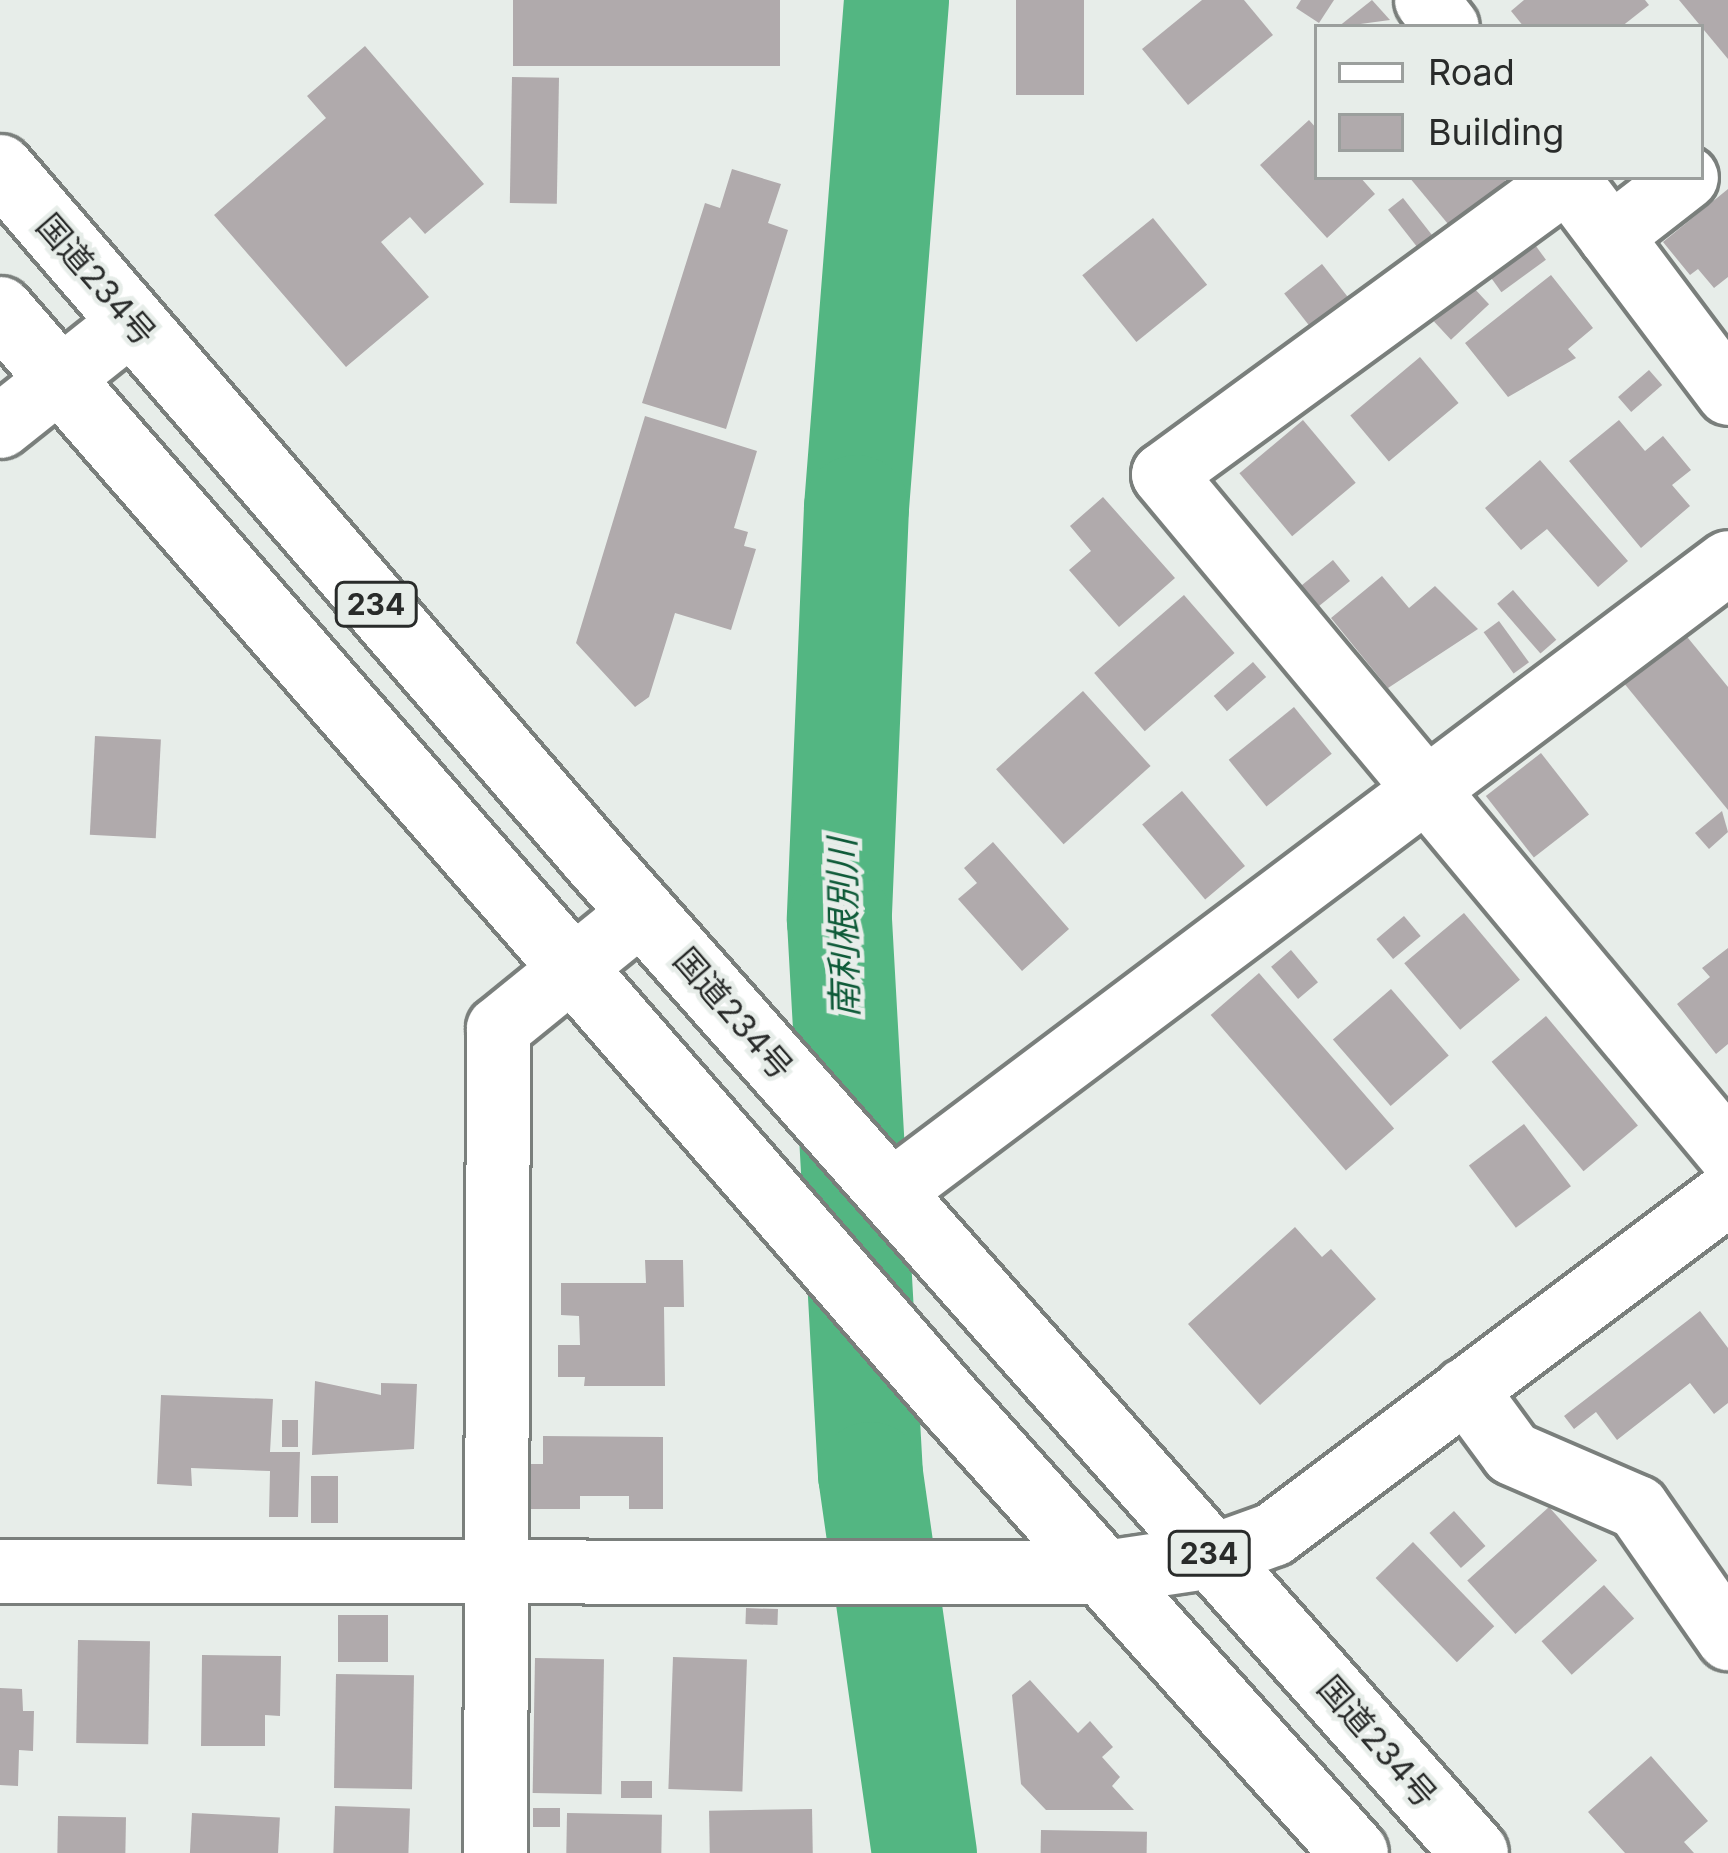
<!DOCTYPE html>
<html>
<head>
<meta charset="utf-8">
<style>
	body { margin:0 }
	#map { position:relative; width:1728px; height:1853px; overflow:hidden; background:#e7ede9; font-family:Inter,"Noto Sans JP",sans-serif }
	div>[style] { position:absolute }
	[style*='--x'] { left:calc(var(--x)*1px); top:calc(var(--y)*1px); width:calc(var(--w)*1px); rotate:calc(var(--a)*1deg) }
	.river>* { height:105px; margin:-52.5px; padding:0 52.5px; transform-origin:52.5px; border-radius:52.5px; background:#53b682 }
	.building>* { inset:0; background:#b0aaac; transform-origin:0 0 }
	.roads { filter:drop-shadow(3px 0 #7a7f7c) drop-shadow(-3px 0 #7a7f7c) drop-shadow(0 3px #7a7f7c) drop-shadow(0 -3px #7a7f7c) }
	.minor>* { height:63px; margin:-31.5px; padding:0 31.5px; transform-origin:31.5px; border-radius:31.5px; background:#fff }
	.highway>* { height:66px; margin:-33px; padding:0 33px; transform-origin:33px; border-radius:33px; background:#fff }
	span { translate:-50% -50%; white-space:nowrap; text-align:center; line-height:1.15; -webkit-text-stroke:9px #e7ede9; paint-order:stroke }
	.shield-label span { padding:3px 9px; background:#e7ede9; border:3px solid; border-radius:9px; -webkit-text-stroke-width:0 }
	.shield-label { font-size:30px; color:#292b2a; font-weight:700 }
	.street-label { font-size:33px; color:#292b2a }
	.water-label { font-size:36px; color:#0e5a38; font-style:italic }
	.legend { position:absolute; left:1314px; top:24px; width:390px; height:156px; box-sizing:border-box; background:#e7ede9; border:3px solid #9b9f9d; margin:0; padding:15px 21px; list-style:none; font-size:36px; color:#292b2a }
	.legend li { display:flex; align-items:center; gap:24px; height:60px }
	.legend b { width:60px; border:3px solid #9b9f9d }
</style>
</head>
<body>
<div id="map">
	<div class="river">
		<i style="--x:896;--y:0;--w:509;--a:94.51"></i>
		<i style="--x:856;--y:507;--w:413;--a:92.4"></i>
		<i style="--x:839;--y:920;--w:555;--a:86.8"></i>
		<i style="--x:870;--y:1474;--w:383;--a:81.9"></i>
	</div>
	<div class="building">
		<i style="left:513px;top:0;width:267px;height:66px"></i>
		<i style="left:1016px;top:0;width:68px;height:95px"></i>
		<i style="clip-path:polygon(1202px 0,1244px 0,1273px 35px,1188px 105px,1142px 49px)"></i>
		<i style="clip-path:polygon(1301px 0,1334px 0,1319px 23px,1296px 8px)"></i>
		<i style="clip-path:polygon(1372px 0,1390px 20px,1338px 27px)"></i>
		<i style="clip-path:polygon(1524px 0,1645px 0,1649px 5px,1621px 27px,1524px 27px,1511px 11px)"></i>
		<i style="clip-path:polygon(1679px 0,1728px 0,1728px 59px)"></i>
		<i style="clip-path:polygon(365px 46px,484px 184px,425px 234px,410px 217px,381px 242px,429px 297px,346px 367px,214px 215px,326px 118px,307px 96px)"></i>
		<i style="left:512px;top:77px;width:47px;height:126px;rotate:1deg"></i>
		<i style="clip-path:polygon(1309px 120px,1317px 129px,1317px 177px,1360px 177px,1375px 194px,1327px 238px,1260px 165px)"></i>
		<i style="clip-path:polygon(732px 169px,781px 184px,768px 223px,788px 230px,726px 429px,642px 403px,705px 203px,720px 208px)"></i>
		<i style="clip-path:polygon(1409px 177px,1502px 177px,1509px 185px,1453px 230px)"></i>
		<i style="clip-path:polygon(1728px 189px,1728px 277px,1714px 288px,1698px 269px,1690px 275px,1663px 242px)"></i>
		<i style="left:1403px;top:198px;width:48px;height:19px;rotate:52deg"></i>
		<i style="left:1153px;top:218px;width:86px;height:91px;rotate:51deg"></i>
		<i style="left:1533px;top:242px;width:22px;height:55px;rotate:54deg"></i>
		<i style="left:1322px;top:264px;width:55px;height:48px;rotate:52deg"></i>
		<i style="clip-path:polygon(1551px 275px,1593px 328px,1568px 349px,1576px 358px,1508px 397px,1465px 343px)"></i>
		<i style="left:1472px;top:286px;width:25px;height:52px;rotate:47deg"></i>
		<i style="left:1420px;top:357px;width:60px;height:91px;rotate:50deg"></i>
		<i style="left:1649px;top:370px;width:20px;height:41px;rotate:49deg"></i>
		<i style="clip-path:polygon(645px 416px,757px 451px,734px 528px,748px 532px,744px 546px,756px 549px,731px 630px,675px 613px,649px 697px,635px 707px,576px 643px)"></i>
		<i style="left:1303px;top:420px;width:82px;height:83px;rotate:50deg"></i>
		<i style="clip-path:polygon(1619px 420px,1645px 451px,1663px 436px,1691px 470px,1672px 485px,1690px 506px,1641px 548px,1569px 461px)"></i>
		<i style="clip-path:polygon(1540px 460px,1628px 561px,1598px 587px,1547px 529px,1521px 550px,1485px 508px)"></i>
		<i style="clip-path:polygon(1103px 497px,1175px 578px,1119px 627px,1069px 570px,1091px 551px,1070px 526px)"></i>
		<i style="left:1333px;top:560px;width:27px;height:41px;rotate:51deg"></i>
		<i style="clip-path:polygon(1382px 576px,1409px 608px,1435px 586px,1478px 629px,1388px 688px,1331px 618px)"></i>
		<i style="left:1513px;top:590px;width:66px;height:21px;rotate:49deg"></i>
		<i style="left:1184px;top:595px;width:77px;height:119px;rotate:49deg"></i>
		<i style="left:1499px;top:621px;width:51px;height:19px;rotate:54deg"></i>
		<i style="clip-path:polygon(1684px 633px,1728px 687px,1728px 810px,1623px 682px)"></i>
		<i style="left:1253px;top:662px;width:20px;height:52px;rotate:49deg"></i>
		<i style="left:1083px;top:691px;width:101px;height:117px;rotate:48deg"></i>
		<i style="left:1294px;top:707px;width:60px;height:84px;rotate:51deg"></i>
		<i style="left:95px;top:736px;width:66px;height:99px;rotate:3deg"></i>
		<i style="left:1541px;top:753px;width:78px;height:70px;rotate:52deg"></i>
		<i style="left:1182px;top:791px;width:98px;height:52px;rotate:50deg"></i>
		<i style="clip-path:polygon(1722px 811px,1728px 832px,1709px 849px,1695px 833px)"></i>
		<i style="clip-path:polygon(993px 842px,1069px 929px,1022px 971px,958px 899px,977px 883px,964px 868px)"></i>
		<i style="left:1464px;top:913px;width:87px;height:78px;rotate:50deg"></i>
		<i style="left:1404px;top:916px;width:26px;height:36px;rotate:50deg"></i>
		<i style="clip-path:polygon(1728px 948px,1728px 1044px,1716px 1054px,1677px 1004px,1710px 977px,1702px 968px)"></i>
		<i style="left:1291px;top:950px;width:42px;height:26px;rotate:50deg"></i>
		<i style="left:1259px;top:973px;width:206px;height:64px;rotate:49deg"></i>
		<i style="left:1391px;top:989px;width:88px;height:77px;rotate:49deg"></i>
		<i style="left:1546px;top:1016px;width:143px;height:71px;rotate:50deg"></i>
		<i style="left:1524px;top:1124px;width:78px;height:69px;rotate:53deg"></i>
		<i style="clip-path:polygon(1295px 1227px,1322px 1257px,1331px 1249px,1376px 1299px,1260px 1405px,1188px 1324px)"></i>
		<i style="clip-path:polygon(645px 1260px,683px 1260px,684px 1307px,664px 1307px,665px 1386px,584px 1386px,585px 1377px,558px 1377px,558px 1345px,580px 1345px,579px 1316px,561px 1315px,561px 1283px,646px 1283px)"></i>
		<i style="clip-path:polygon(1700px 1311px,1728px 1348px,1728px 1403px,1714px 1414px,1690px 1383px,1617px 1440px,1596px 1412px,1574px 1429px,1564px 1416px)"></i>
		<i style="clip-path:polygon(315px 1381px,381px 1395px,381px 1383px,417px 1384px,414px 1449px,312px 1455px)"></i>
		<i style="clip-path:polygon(161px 1395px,273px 1399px,270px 1452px,300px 1452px,298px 1517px,269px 1517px,270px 1471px,191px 1468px,192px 1486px,157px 1484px)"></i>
		<i style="left:282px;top:1420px;width:16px;height:27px"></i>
		<i style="clip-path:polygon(543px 1436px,663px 1437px,663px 1509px,629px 1509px,629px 1496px,580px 1496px,580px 1509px,526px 1509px,527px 1464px,543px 1464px)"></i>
		<i style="left:311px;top:1476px;width:27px;height:47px"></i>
		<i style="left:1549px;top:1507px;width:72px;height:110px;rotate:48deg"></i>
		<i style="left:1454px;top:1511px;width:47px;height:33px;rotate:48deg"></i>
		<i style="left:1413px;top:1542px;width:117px;height:52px;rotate:46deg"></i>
		<i style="left:1604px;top:1585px;width:45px;height:84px;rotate:48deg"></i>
		<i style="left:746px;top:1608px;width:32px;height:16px;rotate:2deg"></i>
		<i style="left:338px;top:1615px;width:50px;height:47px"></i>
		<i style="left:78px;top:1640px;width:72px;height:103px;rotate:1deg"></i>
		<i style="clip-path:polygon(202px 1655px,281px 1656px,280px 1716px,265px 1715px,265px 1746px,201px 1746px)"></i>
		<i style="left:673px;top:1657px;width:74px;height:132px;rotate:2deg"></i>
		<i style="left:535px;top:1658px;width:69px;height:135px;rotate:1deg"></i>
		<i style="left:336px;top:1674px;width:78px;height:114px;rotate:1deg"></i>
		<i style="clip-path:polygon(1030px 1680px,1078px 1733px,1090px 1721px,1113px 1747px,1102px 1757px,1120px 1777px,1112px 1786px,1134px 1810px,1046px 1810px,1021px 1784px,1012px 1695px)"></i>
		<i style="clip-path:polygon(0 1688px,22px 1689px,23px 1711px,34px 1711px,33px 1751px,19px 1750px,18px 1786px,0 1785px)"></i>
		<i style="clip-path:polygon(1651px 1756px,1708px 1821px,1684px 1842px,1694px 1853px,1625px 1853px,1588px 1812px)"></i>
		<i style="left:621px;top:1781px;width:31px;height:17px"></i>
		<i style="left:335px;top:1806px;width:75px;height:47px;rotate:2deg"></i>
		<i style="left:560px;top:1808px;width:19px;height:27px;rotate:90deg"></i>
		<i style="left:812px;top:1809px;width:44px;height:103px;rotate:89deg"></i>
		<i style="left:192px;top:1813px;width:88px;height:40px;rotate:3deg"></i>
		<i style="left:567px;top:1813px;width:95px;height:40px;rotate:1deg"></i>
		<i style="left:58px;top:1816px;width:68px;height:37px;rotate:1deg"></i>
		<i style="left:1041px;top:1830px;width:106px;height:23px;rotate:1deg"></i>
	</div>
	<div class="roads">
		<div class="minor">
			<i style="--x:1426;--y:0;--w:34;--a:52"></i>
			<i style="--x:1566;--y:177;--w:270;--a:53.1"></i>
			<i style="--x:1567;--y:179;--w:500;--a:143.86"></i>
			<i style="--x:1163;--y:474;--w:883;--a:50.19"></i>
			<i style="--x:1610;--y:236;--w:96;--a:-37.8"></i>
			<i style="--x:0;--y:426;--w:169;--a:-38.5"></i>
			<i style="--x:890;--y:1192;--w:1048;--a:-36.94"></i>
			<i style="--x:1465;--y:1389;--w:79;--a:53.7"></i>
			<i style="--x:1512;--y:1453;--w:136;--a:23.4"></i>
			<i style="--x:1637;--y:1507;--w:160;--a:55.2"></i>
			<i style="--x:0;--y:1571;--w:1105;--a:0.05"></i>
			<i style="--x:1105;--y:1572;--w:108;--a:-8.5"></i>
			<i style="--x:1212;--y:1556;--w:65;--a:-19.8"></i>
			<i style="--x:1273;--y:1534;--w:569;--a:-36.85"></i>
			<i style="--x:495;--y:1853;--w:825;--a:-89.79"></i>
			<i style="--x:498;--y:1028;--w:186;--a:-39.1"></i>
		</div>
		<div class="highway">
			<i style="--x:0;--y:168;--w:909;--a:49.28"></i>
			<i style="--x:593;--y:857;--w:1330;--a:48.47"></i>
			<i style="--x:0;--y:310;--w:1450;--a:48.97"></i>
			<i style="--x:952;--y:1404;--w:603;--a:48.09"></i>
		</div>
	</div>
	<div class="shield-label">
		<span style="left:376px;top:604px">234</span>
		<span style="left:1209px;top:1553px">234</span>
	</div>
	<div class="street-label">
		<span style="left:96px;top:280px;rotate:49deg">国道234号</span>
		<span style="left:733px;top:1014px;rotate:49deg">国道234号</span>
		<span style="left:1377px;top:1742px;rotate:49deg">国道234号</span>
	</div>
	<div class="water-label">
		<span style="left:844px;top:928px;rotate:-91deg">南利根別川</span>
	</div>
	<ul class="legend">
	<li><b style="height:15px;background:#fff"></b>Road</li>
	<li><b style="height:33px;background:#b0aaac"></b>Building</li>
	</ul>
</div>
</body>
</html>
